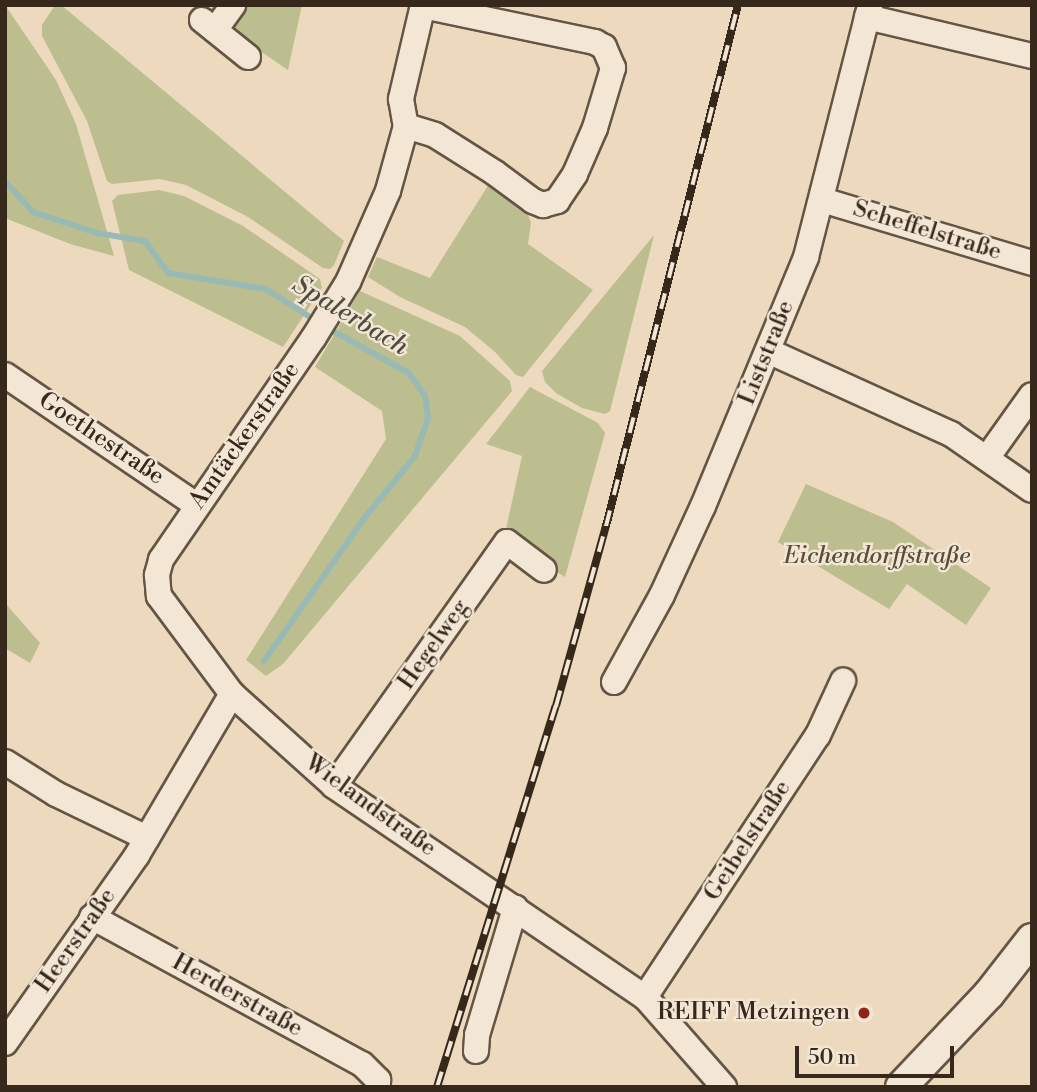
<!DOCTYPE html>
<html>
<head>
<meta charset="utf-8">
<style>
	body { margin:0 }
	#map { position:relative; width:1037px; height:1092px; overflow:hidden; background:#edd9be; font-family:"Libre Bodoni",serif }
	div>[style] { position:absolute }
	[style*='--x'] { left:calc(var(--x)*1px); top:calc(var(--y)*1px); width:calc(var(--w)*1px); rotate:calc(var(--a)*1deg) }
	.green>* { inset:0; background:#bcbe8f }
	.stream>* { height:6px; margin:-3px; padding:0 3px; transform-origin:3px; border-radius:3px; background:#99bab4 }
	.roads { filter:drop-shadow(2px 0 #645544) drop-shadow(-2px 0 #645544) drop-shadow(0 2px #645544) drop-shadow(0 -2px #645544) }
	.minor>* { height:24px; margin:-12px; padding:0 12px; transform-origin:12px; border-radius:12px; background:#f3e6d5 }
	.tertiary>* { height:30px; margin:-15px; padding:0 15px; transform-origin:15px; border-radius:15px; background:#f3e6d5 }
	.rail>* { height:8px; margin-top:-4px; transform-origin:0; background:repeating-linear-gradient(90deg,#f3e6d5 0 16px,#36291c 0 32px); box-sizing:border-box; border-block:2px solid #36291c }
	.dots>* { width:19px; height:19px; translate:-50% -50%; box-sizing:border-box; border:4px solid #f3e6d5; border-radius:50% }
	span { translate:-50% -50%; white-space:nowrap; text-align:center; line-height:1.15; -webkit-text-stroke:5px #f3e6d5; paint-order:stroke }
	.street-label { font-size:24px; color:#36291c }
	.park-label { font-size:24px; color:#584e39; font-style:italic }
	.poi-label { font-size:24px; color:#36291c }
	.right { translate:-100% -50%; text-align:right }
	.water-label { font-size:26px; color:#4f4d42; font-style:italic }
	.frame { position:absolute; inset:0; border:7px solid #36291c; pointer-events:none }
	.scale { position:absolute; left:795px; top:1046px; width:159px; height:32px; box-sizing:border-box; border:4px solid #36291c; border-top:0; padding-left:9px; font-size:21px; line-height:24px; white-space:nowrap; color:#36291c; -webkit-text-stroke:5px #f3e6d5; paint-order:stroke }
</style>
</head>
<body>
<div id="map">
	<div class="green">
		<i style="clip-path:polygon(5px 5px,56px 80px,76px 124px,114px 256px,70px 244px,5px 218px)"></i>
		<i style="clip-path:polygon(55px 5px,61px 5px,344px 241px,334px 265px,330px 269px,323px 268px,248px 217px,186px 185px,160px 179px,112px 184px,107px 181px,87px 121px,42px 36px,42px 25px)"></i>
		<i style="clip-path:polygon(244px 5px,302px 5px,288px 70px,236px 35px,235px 18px)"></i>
		<i style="clip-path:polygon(489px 184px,526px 209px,531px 223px,528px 244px,593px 290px,523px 377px,516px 375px,495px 352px,465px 327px,400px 297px,368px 277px,377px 257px,430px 278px)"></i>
		<i style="clip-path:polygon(159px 190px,184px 196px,243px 226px,320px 279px,322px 288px,283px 347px,129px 270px,112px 201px,118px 195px)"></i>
		<i style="clip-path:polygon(654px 235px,610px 411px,605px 414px,582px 408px,556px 393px,545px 382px,542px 371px)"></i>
		<i style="clip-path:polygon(360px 291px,460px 336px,510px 381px,512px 391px,283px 664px,266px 676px,246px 660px,386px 439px,382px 411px,315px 367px)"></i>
		<i style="clip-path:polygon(530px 387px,598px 423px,605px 433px,565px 577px,504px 538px,522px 456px,486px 444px)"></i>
		<i style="clip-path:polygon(806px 484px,893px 522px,991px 588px,966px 625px,907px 584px,889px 609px,778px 542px)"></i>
		<i style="clip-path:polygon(5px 603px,40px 643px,30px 663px,5px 648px)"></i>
	</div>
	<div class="stream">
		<i style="--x:5;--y:181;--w:42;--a:47.9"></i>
		<i style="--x:33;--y:212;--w:67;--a:18.2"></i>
		<i style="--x:97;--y:233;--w:49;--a:9.5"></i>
		<i style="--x:145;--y:241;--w:39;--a:54"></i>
		<i style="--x:168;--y:273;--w:99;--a:9.3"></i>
		<i style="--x:266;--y:289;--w:62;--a:32.4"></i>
		<i style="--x:264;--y:661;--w:177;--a:-54.9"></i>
		<i style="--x:366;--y:516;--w:77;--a:-50.8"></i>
		<i style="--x:415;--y:456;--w:39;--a:-71"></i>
		<i style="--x:428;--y:419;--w:23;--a:-97"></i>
		<i style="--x:425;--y:396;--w:28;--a:-125"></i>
		<i style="--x:409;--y:373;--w:94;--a:-151.2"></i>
	</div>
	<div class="roads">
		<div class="minor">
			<i style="--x:423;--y:5;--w:97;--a:103.2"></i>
			<i style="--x:401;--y:99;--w:27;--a:80"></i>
			<i style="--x:406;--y:126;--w:67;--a:105.5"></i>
			<i style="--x:388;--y:191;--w:99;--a:113.7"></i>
			<i style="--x:348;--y:282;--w:65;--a:121.7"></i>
			<i style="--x:314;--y:337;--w:270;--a:124.5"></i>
			<i style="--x:161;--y:560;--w:16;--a:105"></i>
			<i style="--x:157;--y:575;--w:21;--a:85"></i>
			<i style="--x:159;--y:596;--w:122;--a:53.3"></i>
			<i style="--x:232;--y:694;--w:137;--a:42"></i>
			<i style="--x:334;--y:786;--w:376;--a:34.2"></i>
			<i style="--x:645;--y:997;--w:120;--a:48.7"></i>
			<i style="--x:867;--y:17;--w:170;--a:13.3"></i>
			<i style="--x:202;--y:20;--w:59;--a:38.8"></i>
			<i style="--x:215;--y:30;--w:31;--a:-54"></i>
			<i style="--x:406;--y:126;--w:30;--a:17"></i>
			<i style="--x:435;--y:135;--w:71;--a:32.3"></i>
			<i style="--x:495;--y:173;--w:47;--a:36.4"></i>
			<i style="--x:533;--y:201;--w:11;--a:22"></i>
			<i style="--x:543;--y:205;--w:15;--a:-16"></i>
			<i style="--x:557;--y:201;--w:32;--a:-56"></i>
			<i style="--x:575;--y:174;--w:50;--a:-66.5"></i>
			<i style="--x:595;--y:128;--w:63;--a:-73.3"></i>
			<i style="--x:613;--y:68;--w:23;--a:-113"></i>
			<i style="--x:604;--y:47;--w:10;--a:-151"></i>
			<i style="--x:595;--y:42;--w:176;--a:-168.2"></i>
			<i style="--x:822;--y:200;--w:219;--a:16.7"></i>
			<i style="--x:768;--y:351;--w:201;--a:24.4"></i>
			<i style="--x:951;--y:434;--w:98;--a:34.7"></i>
			<i style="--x:5;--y:375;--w:231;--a:34.2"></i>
			<i style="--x:987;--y:458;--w:77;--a:-54.5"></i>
			<i style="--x:614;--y:682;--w:99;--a:-61.1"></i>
			<i style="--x:662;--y:595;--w:98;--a:-65.3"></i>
			<i style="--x:703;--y:506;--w:269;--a:-67.5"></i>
			<i style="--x:806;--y:257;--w:260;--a:-75.7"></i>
			<i style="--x:5;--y:762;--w:60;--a:32.1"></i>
			<i style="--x:56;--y:794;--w:101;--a:25.8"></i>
			<i style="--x:334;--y:786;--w:299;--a:-54.7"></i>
			<i style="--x:507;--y:542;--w:46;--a:37.1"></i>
			<i style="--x:92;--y:917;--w:307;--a:28.6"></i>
			<i style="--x:362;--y:1064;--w:23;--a:45"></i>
			<i style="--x:378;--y:1080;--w:7;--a:90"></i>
			<i style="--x:645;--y:997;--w:314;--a:-56.6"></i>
			<i style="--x:818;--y:735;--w:60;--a:-65.2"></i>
			<i style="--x:5;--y:1043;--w:230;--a:-54.9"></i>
			<i style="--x:137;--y:855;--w:187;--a:-59.5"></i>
			<i style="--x:476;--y:1051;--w:16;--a:-86"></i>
			<i style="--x:477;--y:1035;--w:133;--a:-73.3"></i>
		</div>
		<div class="tertiary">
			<i style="--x:901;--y:1087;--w:128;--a:-46.6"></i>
			<i style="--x:989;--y:994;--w:70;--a:-52"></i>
		</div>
	</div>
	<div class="rail">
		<i style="--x:437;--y:1087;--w:399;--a:-72.7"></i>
		<i style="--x:556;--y:706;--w:187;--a:-74.5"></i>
		<i style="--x:606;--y:526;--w:537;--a:-75.78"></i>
	</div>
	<div class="dots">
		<i style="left:864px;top:1013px;background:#8f2418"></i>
	</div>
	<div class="street-label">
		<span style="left:927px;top:231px;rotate:17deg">Scheffelstraße</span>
		<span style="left:767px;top:353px;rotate:-68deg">Liststraße</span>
		<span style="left:245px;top:436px;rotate:-55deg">Amtäckerstraße</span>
		<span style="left:101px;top:439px;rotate:34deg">Goethestraße</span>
		<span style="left:434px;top:645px;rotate:-55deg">Hegelweg</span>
		<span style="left:370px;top:806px;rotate:36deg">Wielandstraße</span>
		<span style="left:748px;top:841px;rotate:-57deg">Geibelstraße</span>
		<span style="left:76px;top:941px;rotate:-55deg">Heerstraße</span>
		<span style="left:237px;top:996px;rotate:29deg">Herderstraße</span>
	</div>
	<div class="park-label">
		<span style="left:877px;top:557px">Eichendorffstraße</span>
	</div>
	<div class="poi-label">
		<span class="right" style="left:850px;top:1013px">REIFF Metzingen</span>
	</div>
	<div class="water-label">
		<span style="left:350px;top:316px;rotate:31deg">Spalerbach</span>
	</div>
	<div class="frame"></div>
	<div class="scale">50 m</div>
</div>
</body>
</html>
